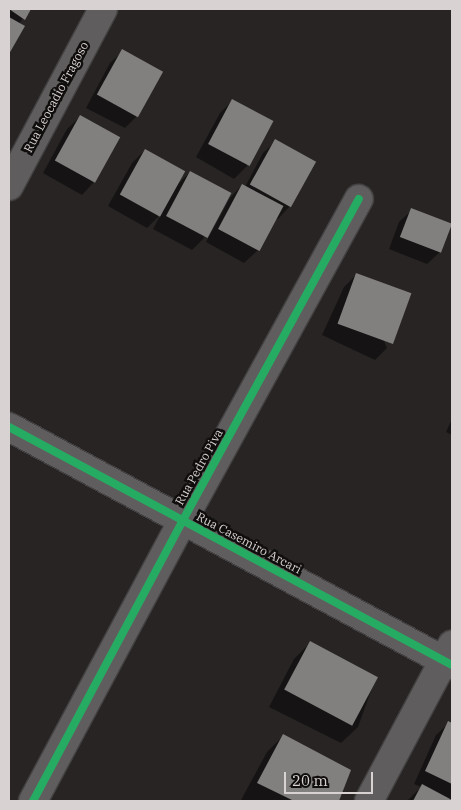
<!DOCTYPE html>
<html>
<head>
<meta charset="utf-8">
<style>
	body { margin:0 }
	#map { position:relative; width:461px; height:810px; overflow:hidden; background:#282424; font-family:"IBM Plex Serif",serif }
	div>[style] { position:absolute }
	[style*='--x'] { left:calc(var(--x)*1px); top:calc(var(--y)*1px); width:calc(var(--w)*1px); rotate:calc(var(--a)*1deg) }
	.shadow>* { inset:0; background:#0007 }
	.building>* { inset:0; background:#827f7f; transform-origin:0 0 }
	.roads { filter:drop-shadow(1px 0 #434141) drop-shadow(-1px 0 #434141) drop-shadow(0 1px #434141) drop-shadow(0 -1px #434141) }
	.minor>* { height:28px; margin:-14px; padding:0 14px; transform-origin:14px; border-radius:14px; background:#5f5d5d }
	.tertiary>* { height:28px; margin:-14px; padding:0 14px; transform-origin:14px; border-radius:14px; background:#5f5d5d }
	.cycleway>* { height:8px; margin:-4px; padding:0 4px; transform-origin:4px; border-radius:4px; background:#26ab63 }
	span { translate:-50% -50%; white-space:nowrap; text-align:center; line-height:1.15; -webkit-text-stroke:5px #100d0d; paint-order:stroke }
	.street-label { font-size:12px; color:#d8d2d3 }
	.frame { position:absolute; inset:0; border:10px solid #d8d2d3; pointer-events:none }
	.scale { position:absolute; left:284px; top:772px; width:89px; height:22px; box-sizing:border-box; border:2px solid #d8d2d3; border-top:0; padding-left:6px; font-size:15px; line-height:18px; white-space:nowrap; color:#d8d2d3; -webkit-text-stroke:4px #100d0d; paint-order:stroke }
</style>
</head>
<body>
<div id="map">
	<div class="shadow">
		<i style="clip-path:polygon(9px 9px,29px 9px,19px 24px,23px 27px,9px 52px)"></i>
		<i style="clip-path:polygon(123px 51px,137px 116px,125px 128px,86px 108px,110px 63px)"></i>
		<i style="clip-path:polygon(232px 101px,247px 166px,234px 179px,196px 157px,220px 113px)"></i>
		<i style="clip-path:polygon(80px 117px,94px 182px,82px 195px,43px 173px,67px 129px)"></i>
		<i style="clip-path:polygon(276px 141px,290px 206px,278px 219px,275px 218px,257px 251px,244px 263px,206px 242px,230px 198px,242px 185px,245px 187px,263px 153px)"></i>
		<i style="clip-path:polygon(145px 150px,176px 186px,190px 172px,204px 238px,192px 250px,153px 229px,161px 214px,147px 228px,108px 206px,132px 163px)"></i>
		<i style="clip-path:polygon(412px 210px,450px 224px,440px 252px,427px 264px,389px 249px,399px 222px)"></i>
		<i style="clip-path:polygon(356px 275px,387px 348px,375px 360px,322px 335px,344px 287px)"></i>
		<i style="clip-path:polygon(452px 419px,452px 435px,446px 432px)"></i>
		<i style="clip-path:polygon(310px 643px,376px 677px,358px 727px,341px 743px,269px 707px,294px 659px)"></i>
		<i style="clip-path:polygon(449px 723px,452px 724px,452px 801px,407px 801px,421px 787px,414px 784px,436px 735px)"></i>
		<i style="clip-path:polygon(284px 735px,349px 770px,337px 801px,241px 800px,267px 752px)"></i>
	</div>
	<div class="building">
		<i style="clip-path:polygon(9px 9px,31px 9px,25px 20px)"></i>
		<i style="clip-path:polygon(9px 17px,25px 26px,9px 54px)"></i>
		<i style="left:122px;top:49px;width:47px;height:52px;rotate:29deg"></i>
		<i style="left:232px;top:99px;width:47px;height:51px;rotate:28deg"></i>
		<i style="left:80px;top:115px;width:46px;height:52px;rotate:29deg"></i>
		<i style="left:275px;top:139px;width:47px;height:52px;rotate:29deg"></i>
		<i style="left:145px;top:149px;width:46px;height:52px;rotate:29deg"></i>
		<i style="left:190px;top:171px;width:47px;height:51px;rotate:28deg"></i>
		<i style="left:242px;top:184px;width:47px;height:51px;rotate:28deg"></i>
		<i style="left:411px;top:208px;width:44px;height:31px;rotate:21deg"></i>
		<i style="left:356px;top:273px;width:59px;height:54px;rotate:20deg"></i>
		<i style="left:310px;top:641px;width:77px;height:55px;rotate:28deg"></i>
		<i style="clip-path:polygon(448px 721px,452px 723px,452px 784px,425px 771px)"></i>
		<i style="clip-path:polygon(283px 734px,351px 770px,339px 801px,294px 801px,257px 783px)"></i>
		<i style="clip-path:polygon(422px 784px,452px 800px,452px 801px,413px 801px)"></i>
	</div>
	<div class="roads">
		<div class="minor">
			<i style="--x:9;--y:186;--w:200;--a:-62"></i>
			<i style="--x:33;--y:801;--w:319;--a:-61.9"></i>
			<i style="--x:183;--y:520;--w:366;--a:-61.3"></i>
			<i style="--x:369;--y:801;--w:177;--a:-62"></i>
		</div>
		<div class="tertiary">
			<i style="--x:9;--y:427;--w:503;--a:28.25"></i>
		</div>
	</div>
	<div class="cycleway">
		<i style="--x:9;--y:427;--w:503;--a:28.25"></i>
		<i style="--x:33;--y:801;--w:319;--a:-61.9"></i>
		<i style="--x:183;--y:520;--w:366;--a:-61.3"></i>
	</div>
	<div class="street-label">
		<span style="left:56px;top:97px;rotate:-62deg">Rua Leocadio Fragoso</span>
		<span style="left:199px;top:467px;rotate:-61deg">Rua Pedro Piva</span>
		<span style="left:249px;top:543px;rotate:28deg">Rua Casemiro Arcari</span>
	</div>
	<div class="frame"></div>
	<div class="scale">20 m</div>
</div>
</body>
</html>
